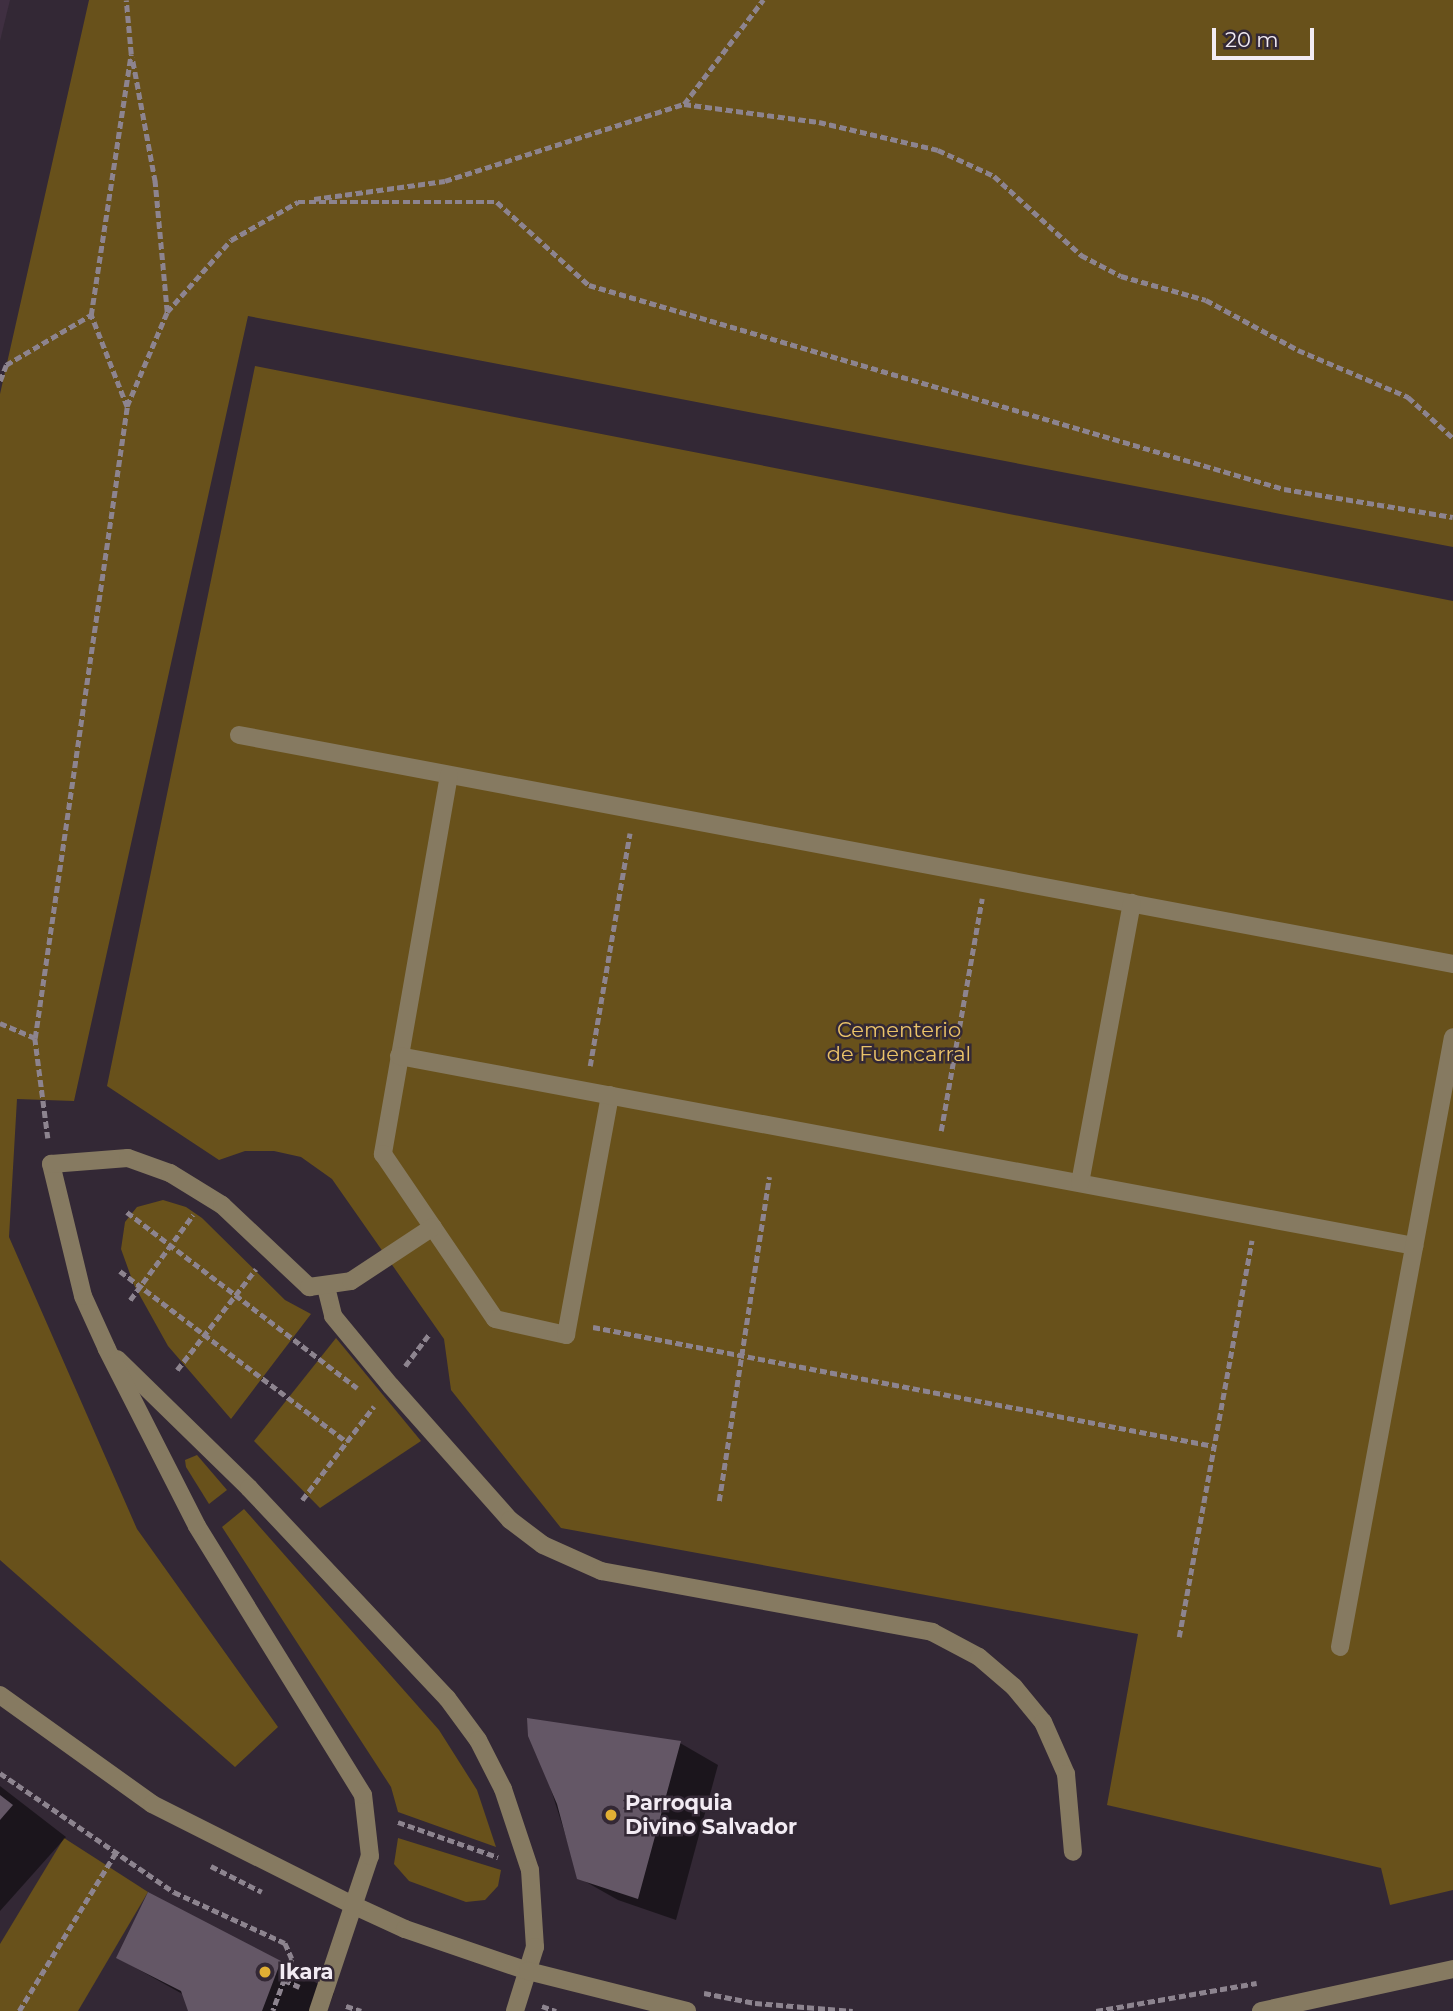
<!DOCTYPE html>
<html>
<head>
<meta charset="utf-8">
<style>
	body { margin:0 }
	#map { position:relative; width:1453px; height:2011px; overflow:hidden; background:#332835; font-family:Montserrat,sans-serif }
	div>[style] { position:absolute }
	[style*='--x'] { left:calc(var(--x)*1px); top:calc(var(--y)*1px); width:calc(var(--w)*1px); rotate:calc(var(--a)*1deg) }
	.built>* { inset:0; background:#3f2f41 }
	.green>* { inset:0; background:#68511b }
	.shadow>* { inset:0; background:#0007 }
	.building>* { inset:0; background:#645766 }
	.path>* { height:4.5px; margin-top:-2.25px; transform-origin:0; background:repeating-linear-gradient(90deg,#8d848f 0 7px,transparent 0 10.5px) }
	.minor>* { height:18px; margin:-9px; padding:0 9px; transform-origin:9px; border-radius:9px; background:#867a61 }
	.dots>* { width:19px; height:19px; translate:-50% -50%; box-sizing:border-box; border:4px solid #332835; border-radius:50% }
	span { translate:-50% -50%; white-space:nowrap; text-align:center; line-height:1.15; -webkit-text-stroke:5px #332835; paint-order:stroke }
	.park-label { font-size:21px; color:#ebc369 }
	.poi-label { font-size:21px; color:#f2ebf3; font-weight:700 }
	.left { translate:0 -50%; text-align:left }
	.scale { position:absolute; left:1212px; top:28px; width:102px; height:32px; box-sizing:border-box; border:4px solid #f2ebf3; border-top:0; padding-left:9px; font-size:21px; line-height:24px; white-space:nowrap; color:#f2ebf3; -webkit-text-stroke:5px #332835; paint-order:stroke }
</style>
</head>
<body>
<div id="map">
	<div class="built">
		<i style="clip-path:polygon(0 0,10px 0,0 41px)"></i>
	</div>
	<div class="green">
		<i style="clip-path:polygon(89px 0,1453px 0,1453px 547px,248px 316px,74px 1101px,17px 1099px,9px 1237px,137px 1529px,278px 1727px,235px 1767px,0 1560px,0 394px)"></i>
		<i style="clip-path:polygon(255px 366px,1453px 601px,1453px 1890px,1390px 1905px,1381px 1868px,1107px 1805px,1138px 1634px,561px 1528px,451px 1390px,444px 1339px,332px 1179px,301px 1157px,274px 1151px,245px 1151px,219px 1160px,107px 1086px)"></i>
		<i style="clip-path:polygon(163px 1200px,186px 1207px,202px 1218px,285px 1300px,311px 1314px,231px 1419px,168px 1346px,134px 1285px,121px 1249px,125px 1222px,137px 1207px)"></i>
		<i style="clip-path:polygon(336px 1338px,421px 1441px,320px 1508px,254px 1441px)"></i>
		<i style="clip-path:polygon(197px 1455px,227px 1490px,209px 1504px,186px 1467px,185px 1460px)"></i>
		<i style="clip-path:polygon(244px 1509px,439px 1730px,477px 1790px,496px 1847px,398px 1812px,391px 1787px,222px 1527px)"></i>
		<i style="clip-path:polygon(64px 1838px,148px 1892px,78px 2011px,0 2011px,0 1944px)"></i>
		<i style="clip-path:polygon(398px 1838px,501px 1870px,498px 1886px,485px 1900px,466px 1902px,409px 1881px,394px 1864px)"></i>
	</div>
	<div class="shadow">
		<i style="clip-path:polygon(529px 1720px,680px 1743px,718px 1765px,676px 1920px,618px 1900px,579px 1878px)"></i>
		<i style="clip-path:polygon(0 1786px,66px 1837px,0 1911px)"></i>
		<i style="clip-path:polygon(118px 1958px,280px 1962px,334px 1993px,327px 2011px,191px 2011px,186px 1996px)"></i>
	</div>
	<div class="building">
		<i style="clip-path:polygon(527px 1718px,681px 1741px,638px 1899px,577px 1879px,557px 1804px,528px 1736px)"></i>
		<i style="clip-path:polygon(0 1795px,13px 1805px,0 1820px)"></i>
		<i style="clip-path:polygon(148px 1892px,281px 1961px,262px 2011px,188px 2011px,181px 1991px,116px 1958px)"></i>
	</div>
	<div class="path">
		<i style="--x:684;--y:104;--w:136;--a:7.6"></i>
		<i style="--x:819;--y:122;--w:122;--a:13.2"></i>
		<i style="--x:938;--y:150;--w:62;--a:24.9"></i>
		<i style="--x:994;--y:176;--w:118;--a:42.2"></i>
		<i style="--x:1081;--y:255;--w:45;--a:27.7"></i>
		<i style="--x:1121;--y:276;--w:88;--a:15.8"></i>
		<i style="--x:1206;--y:300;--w:105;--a:28.5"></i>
		<i style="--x:1298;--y:350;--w:120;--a:23.1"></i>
		<i style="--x:1408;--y:397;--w:61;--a:42.3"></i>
		<i style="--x:314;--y:199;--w:132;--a:-7.8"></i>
		<i style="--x:445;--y:181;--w:251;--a:-17.9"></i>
		<i style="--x:684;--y:104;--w:131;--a:-52.8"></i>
		<i style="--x:298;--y:202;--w:199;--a:0"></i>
		<i style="--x:497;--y:202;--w:124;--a:42.1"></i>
		<i style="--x:589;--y:285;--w:724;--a:16.36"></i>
		<i style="--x:1284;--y:489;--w:171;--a:9.4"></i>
		<i style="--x:167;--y:312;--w:96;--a:-48.4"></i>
		<i style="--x:231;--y:240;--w:77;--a:-29.6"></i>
		<i style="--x:0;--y:381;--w:17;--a:-69"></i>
		<i style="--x:6;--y:365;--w:99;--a:-30.5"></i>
		<i style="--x:91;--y:315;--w:264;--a:-81.3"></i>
		<i style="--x:131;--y:54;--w:54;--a:-95.3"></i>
		<i style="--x:127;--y:406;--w:102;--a:-66.9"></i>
		<i style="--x:167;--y:312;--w:131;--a:-95.3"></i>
		<i style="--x:155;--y:182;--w:126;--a:-100.5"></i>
		<i style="--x:0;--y:1023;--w:38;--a:23"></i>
		<i style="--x:35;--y:1038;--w:101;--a:82.6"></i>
		<i style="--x:35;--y:1038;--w:638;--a:-81.7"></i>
		<i style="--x:127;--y:407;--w:99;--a:-111.4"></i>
		<i style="--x:590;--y:1066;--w:236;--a:-80.3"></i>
		<i style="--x:941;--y:1131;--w:236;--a:-80"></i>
		<i style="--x:127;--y:1212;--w:290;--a:37.4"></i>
		<i style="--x:120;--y:1271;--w:284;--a:37"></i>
		<i style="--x:130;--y:1300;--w:106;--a:-53.5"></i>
		<i style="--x:593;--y:1327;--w:632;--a:10.85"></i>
		<i style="--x:405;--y:1366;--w:41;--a:-52.9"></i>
		<i style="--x:177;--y:1370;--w:128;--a:-52"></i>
		<i style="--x:302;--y:1500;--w:118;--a:-52.5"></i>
		<i style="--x:719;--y:1501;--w:328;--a:-81.2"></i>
		<i style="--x:1179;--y:1637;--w:403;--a:-79.6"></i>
		<i style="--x:0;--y:1773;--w:211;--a:34.4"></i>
		<i style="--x:174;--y:1892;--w:122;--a:24.7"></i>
		<i style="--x:285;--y:1943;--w:17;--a:66"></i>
		<i style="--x:292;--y:1959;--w:55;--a:110.1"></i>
		<i style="--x:398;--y:1822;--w:106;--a:19.3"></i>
		<i style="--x:211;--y:1866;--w:57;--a:27"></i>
		<i style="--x:284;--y:1980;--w:17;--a:24"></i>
		<i style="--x:704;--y:1993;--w:52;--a:11.1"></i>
		<i style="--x:755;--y:2003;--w:98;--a:4.7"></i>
		<i style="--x:346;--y:2006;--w:16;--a:18"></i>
		<i style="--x:542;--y:2006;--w:15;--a:20"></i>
		<i style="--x:19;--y:2011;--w:184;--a:-58.6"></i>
		<i style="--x:1096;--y:2011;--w:163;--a:-9.9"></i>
	</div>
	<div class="minor">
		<i style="--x:239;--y:735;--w:1235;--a:10.68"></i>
		<i style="--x:449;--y:775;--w:385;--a:99.9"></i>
		<i style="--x:383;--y:1154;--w:199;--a:55.8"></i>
		<i style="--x:495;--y:1319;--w:73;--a:12.7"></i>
		<i style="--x:566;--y:1335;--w:244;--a:-79.6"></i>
		<i style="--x:399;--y:1056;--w:1033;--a:10.6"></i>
		<i style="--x:1080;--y:1183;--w:285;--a:-79.5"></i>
		<i style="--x:326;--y:1287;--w:30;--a:76"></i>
		<i style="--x:333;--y:1316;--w:91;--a:50.4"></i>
		<i style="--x:391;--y:1386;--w:179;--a:48.4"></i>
		<i style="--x:510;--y:1520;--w:41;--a:37.1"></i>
		<i style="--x:543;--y:1545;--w:64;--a:24.1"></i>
		<i style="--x:601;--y:1571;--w:337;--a:10.4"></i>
		<i style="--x:932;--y:1632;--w:53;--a:28"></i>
		<i style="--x:979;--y:1657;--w:46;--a:40.6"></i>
		<i style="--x:1014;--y:1687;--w:45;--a:50.4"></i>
		<i style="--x:1043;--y:1722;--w:57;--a:66.1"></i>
		<i style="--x:1066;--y:1774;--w:78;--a:84.9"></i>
		<i style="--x:117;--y:1359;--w:185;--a:44.3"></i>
		<i style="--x:249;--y:1488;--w:289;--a:46.7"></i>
		<i style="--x:447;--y:1698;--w:52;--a:53.6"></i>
		<i style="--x:478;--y:1740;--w:55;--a:63"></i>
		<i style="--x:503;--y:1789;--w:85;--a:71.6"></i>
		<i style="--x:530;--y:1870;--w:77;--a:86.3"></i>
		<i style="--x:535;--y:1947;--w:67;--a:107.4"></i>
		<i style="--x:1340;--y:1647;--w:620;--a:-79.51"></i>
		<i style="--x:0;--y:1695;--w:187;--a:35.6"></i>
		<i style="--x:152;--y:1804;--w:227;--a:26.7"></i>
		<i style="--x:355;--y:1906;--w:55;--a:24.7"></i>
		<i style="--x:405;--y:1929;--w:130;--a:18.9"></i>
		<i style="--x:528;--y:1971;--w:164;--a:14.1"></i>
		<i style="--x:318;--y:2011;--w:163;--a:-71.5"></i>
		<i style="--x:370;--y:1856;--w:61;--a:-96.5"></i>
		<i style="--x:363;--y:1795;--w:316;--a:-121.7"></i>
		<i style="--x:197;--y:1526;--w:199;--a:-117"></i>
		<i style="--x:107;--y:1349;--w:58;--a:-114.4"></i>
		<i style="--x:83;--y:1296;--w:136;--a:-103.6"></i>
		<i style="--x:51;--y:1164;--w:77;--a:-4.5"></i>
		<i style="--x:128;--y:1158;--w:45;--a:19.7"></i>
		<i style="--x:170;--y:1173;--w:61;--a:31.6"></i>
		<i style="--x:222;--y:1205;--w:120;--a:43.3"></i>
		<i style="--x:309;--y:1287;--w:42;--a:-8.1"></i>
		<i style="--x:351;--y:1281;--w:98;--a:-33.4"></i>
		<i style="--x:1261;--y:2011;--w:197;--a:-12.3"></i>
	</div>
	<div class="dots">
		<i style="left:611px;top:1815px;background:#e1af34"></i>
		<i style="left:265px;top:1972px;background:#e1af34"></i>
	</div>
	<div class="park-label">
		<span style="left:899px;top:1042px">Cementerio<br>de Fuencarral</span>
	</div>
	<div class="poi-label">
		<span class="left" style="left:625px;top:1815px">Parroquia<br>Divino Salvador</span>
		<span class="left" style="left:279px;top:1972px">Ikara</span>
	</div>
	<div class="scale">20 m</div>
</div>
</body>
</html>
